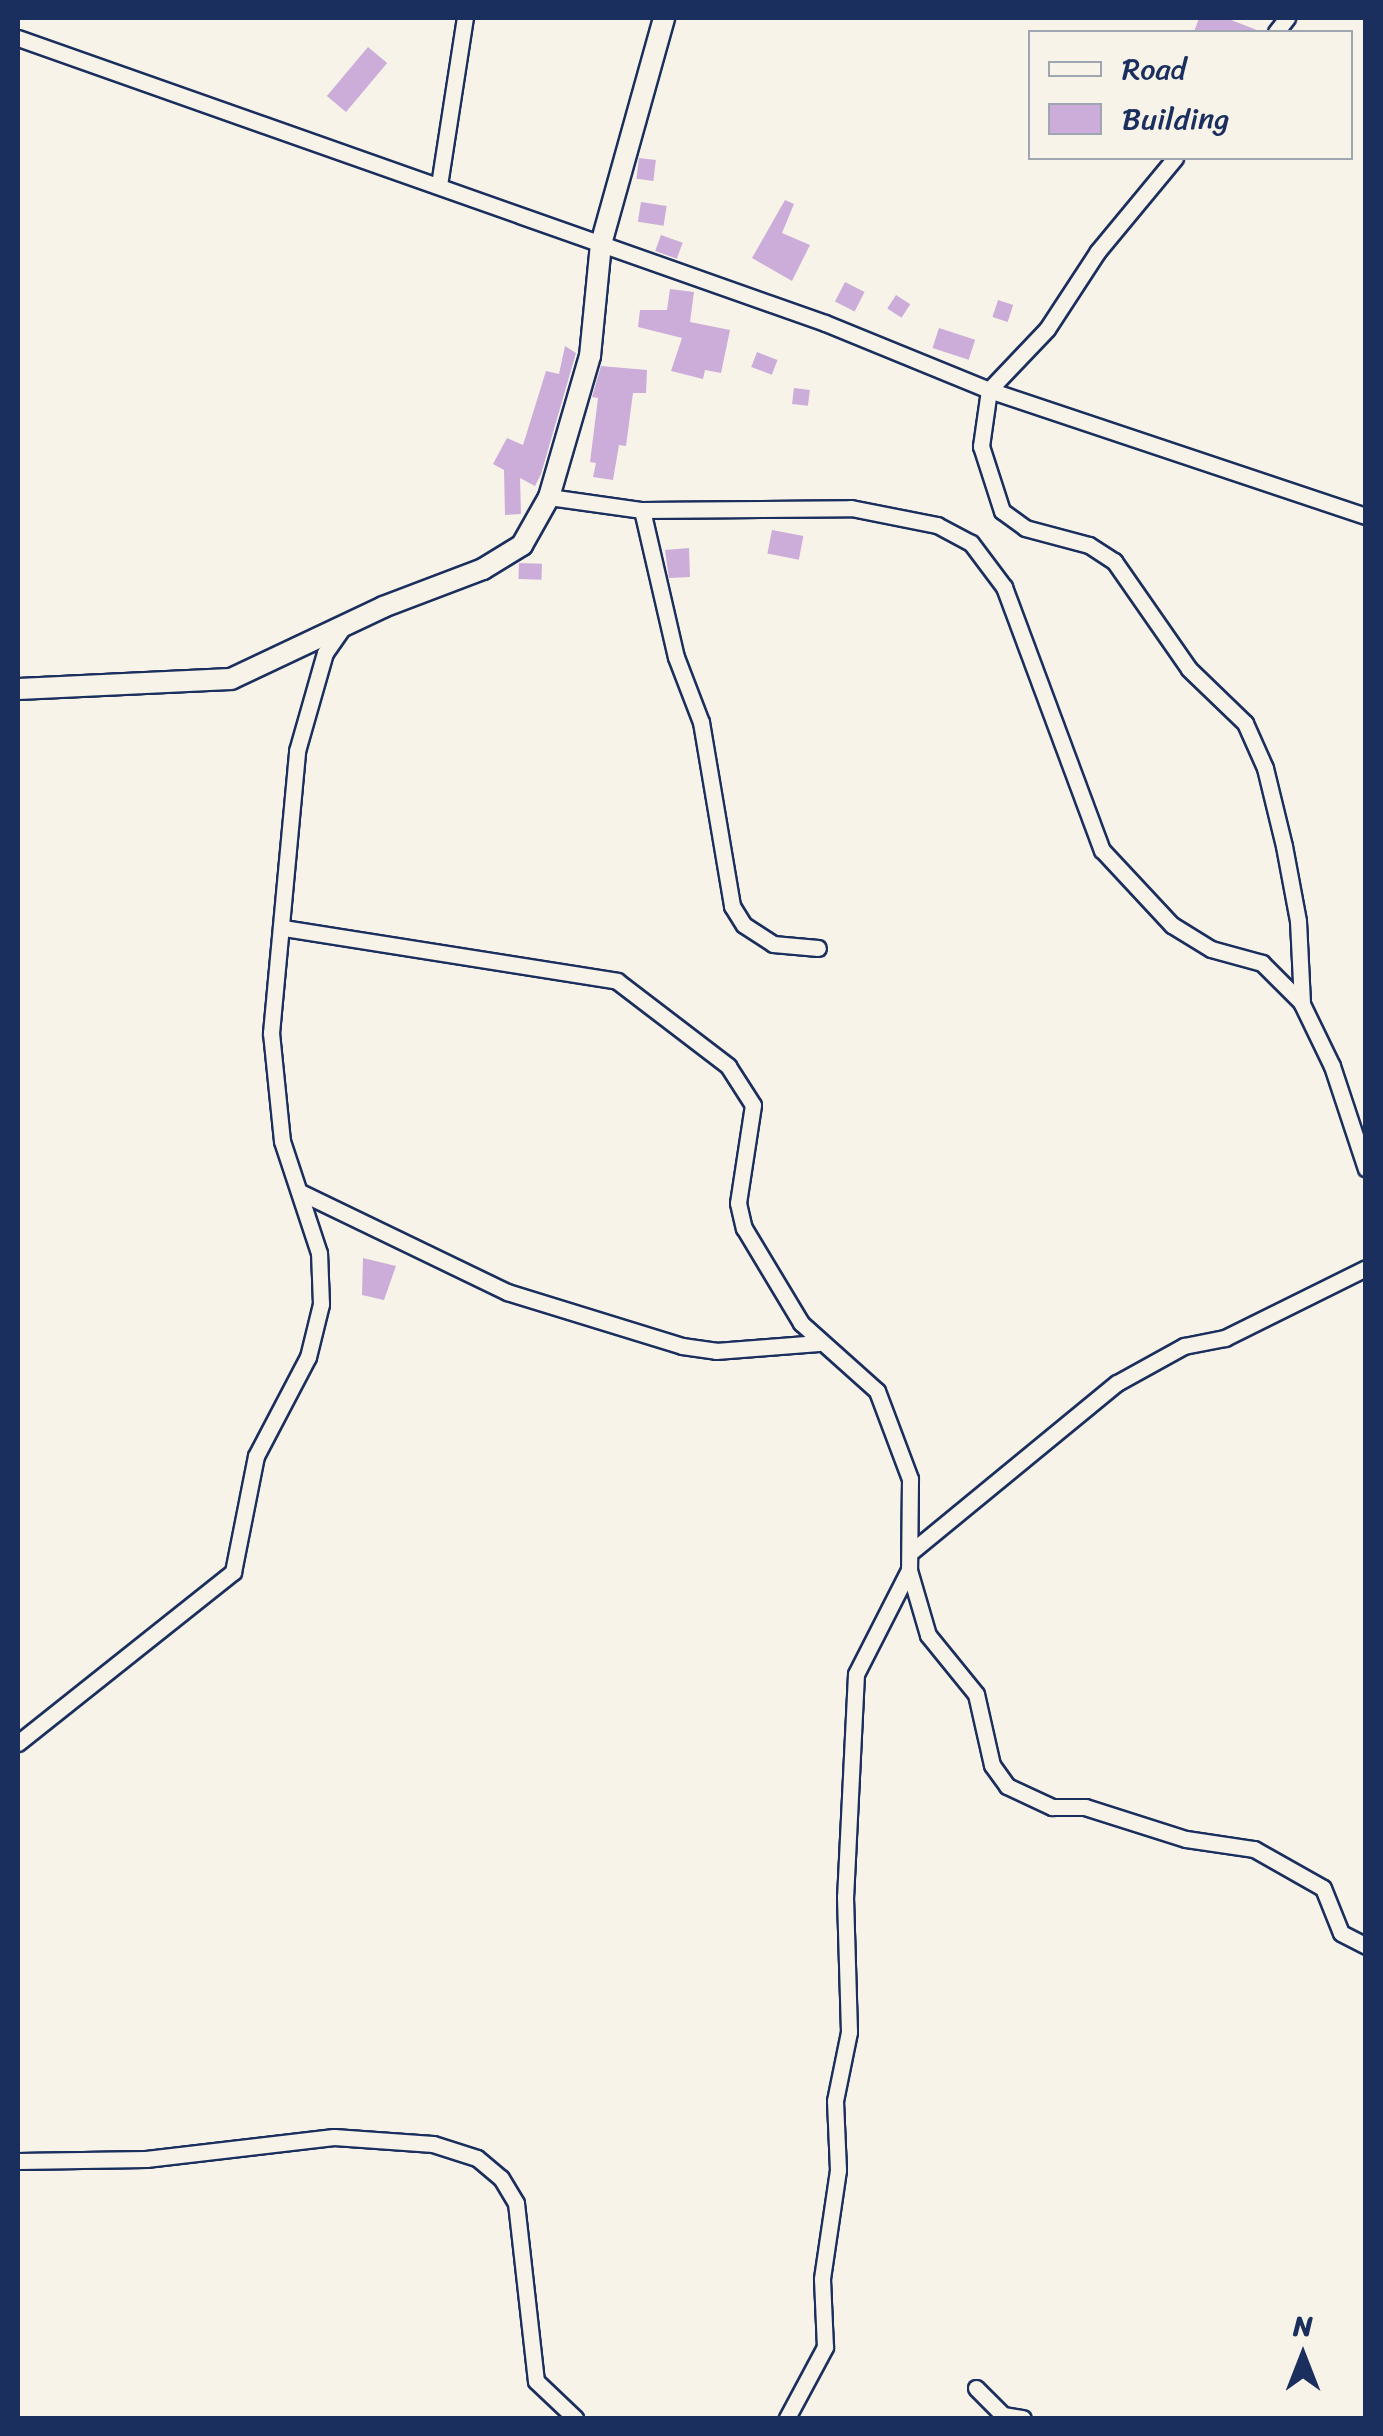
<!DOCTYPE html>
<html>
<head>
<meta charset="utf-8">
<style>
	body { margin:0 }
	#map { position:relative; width:1383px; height:2436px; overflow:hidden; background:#f7f3e8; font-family:Sriracha,sans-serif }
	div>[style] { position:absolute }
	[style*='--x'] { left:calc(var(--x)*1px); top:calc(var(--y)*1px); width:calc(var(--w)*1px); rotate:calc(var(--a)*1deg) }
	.building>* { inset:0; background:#ccadda; transform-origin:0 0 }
	.roads { filter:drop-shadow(2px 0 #1b2f5e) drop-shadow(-2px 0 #1b2f5e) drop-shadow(0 2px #1b2f5e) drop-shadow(0 -2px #1b2f5e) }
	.minor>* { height:15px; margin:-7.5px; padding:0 7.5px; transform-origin:7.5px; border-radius:7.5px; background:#f7f3e8 }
	.tertiary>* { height:20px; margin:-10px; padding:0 10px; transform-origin:10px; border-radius:10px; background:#f7f3e8 }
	span { translate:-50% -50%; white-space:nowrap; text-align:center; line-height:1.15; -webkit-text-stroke:9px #f7f3e8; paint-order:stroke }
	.frame { position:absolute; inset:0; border:20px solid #1b2f5e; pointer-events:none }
	.legend { position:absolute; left:1028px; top:30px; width:325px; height:130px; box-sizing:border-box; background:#f7f3e8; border:2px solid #9fa5b1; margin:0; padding:12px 18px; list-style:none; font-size:30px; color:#1b2f5e }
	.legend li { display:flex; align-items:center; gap:20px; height:50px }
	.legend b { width:50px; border:2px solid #9fa5b1 }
	.north { position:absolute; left:1253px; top:2306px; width:100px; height:100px; -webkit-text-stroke:8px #f7f3e8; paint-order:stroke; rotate:0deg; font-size:28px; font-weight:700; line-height:40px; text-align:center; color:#1b2f5e }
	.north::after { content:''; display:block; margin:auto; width:35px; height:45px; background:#1b2f5e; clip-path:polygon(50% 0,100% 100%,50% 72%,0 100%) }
</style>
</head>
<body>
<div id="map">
	<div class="building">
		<i style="clip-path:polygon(1199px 18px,1226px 18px,1262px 32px,1194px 32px)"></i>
		<i style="left:368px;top:47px;width:25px;height:64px;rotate:40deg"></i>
		<i style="left:639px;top:158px;width:17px;height:21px;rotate:7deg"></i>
		<i style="clip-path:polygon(785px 200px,794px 204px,782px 233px,810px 245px,792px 281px,752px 258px)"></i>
		<i style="left:641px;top:202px;width:26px;height:20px;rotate:9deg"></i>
		<i style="left:661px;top:235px;width:23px;height:17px;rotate:20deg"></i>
		<i style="left:845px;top:282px;width:22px;height:22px;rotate:27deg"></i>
		<i style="clip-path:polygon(670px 289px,694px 292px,690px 322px,730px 330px,721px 373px,705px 370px,703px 379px,671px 371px,682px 338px,638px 327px,640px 310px,667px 310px)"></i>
		<i style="left:896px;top:295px;width:17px;height:16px;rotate:33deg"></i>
		<i style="left:998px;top:300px;width:16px;height:18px;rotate:18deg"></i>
		<i style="left:939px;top:328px;width:38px;height:21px;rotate:18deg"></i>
		<i style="clip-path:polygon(565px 346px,576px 353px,541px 474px,535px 486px,520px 478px,521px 514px,505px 515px,504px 470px,493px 464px,507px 438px,523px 445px,546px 371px,559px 374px)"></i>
		<i style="left:757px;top:352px;width:22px;height:16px;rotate:21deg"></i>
		<i style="clip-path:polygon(601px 366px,647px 370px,646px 393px,633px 393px,626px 446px,619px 445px,613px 480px,593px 477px,596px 463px,590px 462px,598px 398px,592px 397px)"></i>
		<i style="left:794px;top:388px;width:16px;height:16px;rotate:7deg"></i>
		<i style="left:772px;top:530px;width:32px;height:24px;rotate:11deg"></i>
		<i style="clip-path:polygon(689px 548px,690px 577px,669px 578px,665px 550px)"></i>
		<i style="left:519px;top:563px;width:23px;height:16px;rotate:2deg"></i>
		<i style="clip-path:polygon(363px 1258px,396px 1266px,384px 1300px,362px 1295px)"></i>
	</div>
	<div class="roads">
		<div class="minor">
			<i style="--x:1276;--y:32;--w:18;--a:-52"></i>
			<i style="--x:18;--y:38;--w:856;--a:19.45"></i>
			<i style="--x:825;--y:323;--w:177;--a:22.2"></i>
			<i style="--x:989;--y:390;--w:397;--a:18.5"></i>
			<i style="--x:1175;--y:158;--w:121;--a:129.6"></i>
			<i style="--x:1098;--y:251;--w:93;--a:123.2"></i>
			<i style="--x:1047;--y:329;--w:84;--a:133.6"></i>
			<i style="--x:989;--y:390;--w:57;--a:98.1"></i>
			<i style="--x:981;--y:446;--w:68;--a:72.1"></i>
			<i style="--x:1002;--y:511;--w:29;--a:36"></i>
			<i style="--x:1025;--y:528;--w:66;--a:14.9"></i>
			<i style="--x:1089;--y:545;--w:30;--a:33"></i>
			<i style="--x:1114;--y:561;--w:131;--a:55.2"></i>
			<i style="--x:1189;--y:669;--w:78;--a:44"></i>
			<i style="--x:1245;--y:723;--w:49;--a:66"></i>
			<i style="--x:1265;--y:768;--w:80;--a:76.3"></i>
			<i style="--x:1284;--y:846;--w:76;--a:79.4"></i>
			<i style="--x:1298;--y:921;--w:83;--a:87.2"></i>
			<i style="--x:1302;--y:1004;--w:69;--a:64.2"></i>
			<i style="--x:1332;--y:1066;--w:108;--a:71.7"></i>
			<i style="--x:439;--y:185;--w:169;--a:-81.2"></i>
			<i style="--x:549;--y:497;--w:94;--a:8"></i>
			<i style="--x:642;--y:510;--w:209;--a:-0.5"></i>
			<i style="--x:851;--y:508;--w:88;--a:11.2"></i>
			<i style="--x:937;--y:525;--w:38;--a:28"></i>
			<i style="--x:971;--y:543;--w:55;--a:53.1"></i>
			<i style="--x:1004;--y:587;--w:281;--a:69.6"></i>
			<i style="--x:1102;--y:850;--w:103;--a:47"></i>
			<i style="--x:1172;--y:925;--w:46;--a:31.6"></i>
			<i style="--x:1211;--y:949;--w:53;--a:15.4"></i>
			<i style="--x:1262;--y:963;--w:54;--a:45"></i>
			<i style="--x:642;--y:510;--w:151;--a:77"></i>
			<i style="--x:676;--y:657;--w:70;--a:69"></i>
			<i style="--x:701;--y:722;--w:187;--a:80.4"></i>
			<i style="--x:732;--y:906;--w:22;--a:58"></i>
			<i style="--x:744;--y:925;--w:35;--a:33"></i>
			<i style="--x:773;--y:944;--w:45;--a:5.1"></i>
			<i style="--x:284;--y:928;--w:337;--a:9"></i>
			<i style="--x:617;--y:981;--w:140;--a:37.4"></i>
			<i style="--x:728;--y:1066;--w:46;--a:57.3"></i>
			<i style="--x:753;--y:1105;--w:99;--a:98.7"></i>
			<i style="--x:738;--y:1203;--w:26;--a:77"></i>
			<i style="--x:744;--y:1228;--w:111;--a:59"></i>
			<i style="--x:801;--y:1323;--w:102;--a:41.8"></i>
			<i style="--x:877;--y:1391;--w:94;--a:69.4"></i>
			<i style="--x:910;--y:1479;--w:91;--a:90.6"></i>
			<i style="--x:909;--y:1570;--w:117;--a:117"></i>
			<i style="--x:856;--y:1674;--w:223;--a:92.8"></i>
			<i style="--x:845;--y:1897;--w:135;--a:88.3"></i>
			<i style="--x:849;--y:2032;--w:70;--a:101.5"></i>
			<i style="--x:835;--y:2101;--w:69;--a:87.5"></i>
			<i style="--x:838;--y:2170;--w:110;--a:98.4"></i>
			<i style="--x:822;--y:2279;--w:68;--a:87.5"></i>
			<i style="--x:825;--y:2347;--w:81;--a:118.2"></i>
			<i style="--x:300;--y:1192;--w:230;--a:25.8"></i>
			<i style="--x:507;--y:1292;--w:183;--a:17.1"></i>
			<i style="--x:682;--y:1346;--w:34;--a:8"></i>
			<i style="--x:716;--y:1351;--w:103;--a:-4.4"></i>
			<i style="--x:911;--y:1552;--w:266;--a:-39.4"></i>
			<i style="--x:1117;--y:1383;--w:77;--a:-28.9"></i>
			<i style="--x:1184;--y:1346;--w:42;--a:-11"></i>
			<i style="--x:1225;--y:1338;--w:157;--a:-26.4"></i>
			<i style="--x:909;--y:1570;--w:68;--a:73.7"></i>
			<i style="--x:928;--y:1635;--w:76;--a:50.9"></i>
			<i style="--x:976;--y:1694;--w:73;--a:77.3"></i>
			<i style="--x:992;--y:1765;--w:26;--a:54"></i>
			<i style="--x:1007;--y:1786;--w:50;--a:25"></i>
			<i style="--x:1052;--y:1807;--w:33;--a:0"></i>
			<i style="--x:1085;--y:1807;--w:106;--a:17.6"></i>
			<i style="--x:1186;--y:1839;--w:69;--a:8.4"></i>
			<i style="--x:1254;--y:1849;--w:79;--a:29.5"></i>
			<i style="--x:1323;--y:1888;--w:48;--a:68.2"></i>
			<i style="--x:1341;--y:1933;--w:28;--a:27"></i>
			<i style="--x:18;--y:1743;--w:275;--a:-38.5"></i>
			<i style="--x:233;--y:1572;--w:118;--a:-78.8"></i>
			<i style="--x:256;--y:1456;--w:112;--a:-62.3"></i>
			<i style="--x:308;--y:1357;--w:55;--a:-76.2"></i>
			<i style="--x:321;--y:1304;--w:51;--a:-92.2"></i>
			<i style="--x:319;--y:1253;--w:118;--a:-108.3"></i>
			<i style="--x:282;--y:1141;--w:109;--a:-95.8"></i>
			<i style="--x:271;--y:1033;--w:283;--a:-84.7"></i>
			<i style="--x:297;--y:751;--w:102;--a:-74.1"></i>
			<i style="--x:325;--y:653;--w:28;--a:-55"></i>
			<i style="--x:18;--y:2161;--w:128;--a:-0.9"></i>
			<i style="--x:146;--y:2159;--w:189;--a:-6.7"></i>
			<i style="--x:334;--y:2137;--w:99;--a:4"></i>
			<i style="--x:433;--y:2144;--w:46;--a:17.7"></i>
			<i style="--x:477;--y:2158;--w:31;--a:40"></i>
			<i style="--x:501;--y:2178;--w:29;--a:59"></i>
			<i style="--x:516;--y:2203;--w:179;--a:83.6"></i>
			<i style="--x:536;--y:2381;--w:54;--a:43.5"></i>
			<i style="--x:976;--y:2388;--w:38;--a:45"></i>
			<i style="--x:1003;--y:2415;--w:20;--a:9"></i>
		</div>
		<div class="tertiary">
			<i style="--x:18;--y:689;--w:213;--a:-2.7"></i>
			<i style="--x:231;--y:679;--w:168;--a:-25.3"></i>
			<i style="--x:383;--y:607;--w:107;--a:-20.8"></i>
			<i style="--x:483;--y:569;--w:46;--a:-31.6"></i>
			<i style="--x:522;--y:545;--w:55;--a:-60.6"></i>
			<i style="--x:549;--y:497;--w:147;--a:-73.8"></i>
			<i style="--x:590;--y:356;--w:113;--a:-84.4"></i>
			<i style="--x:601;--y:244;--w:235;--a:-74.4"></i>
		</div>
	</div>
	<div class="frame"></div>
	<ul class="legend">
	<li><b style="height:12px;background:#f7f3e8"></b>Road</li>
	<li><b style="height:28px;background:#ccadda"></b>Building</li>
	</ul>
	<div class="north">N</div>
</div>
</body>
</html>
